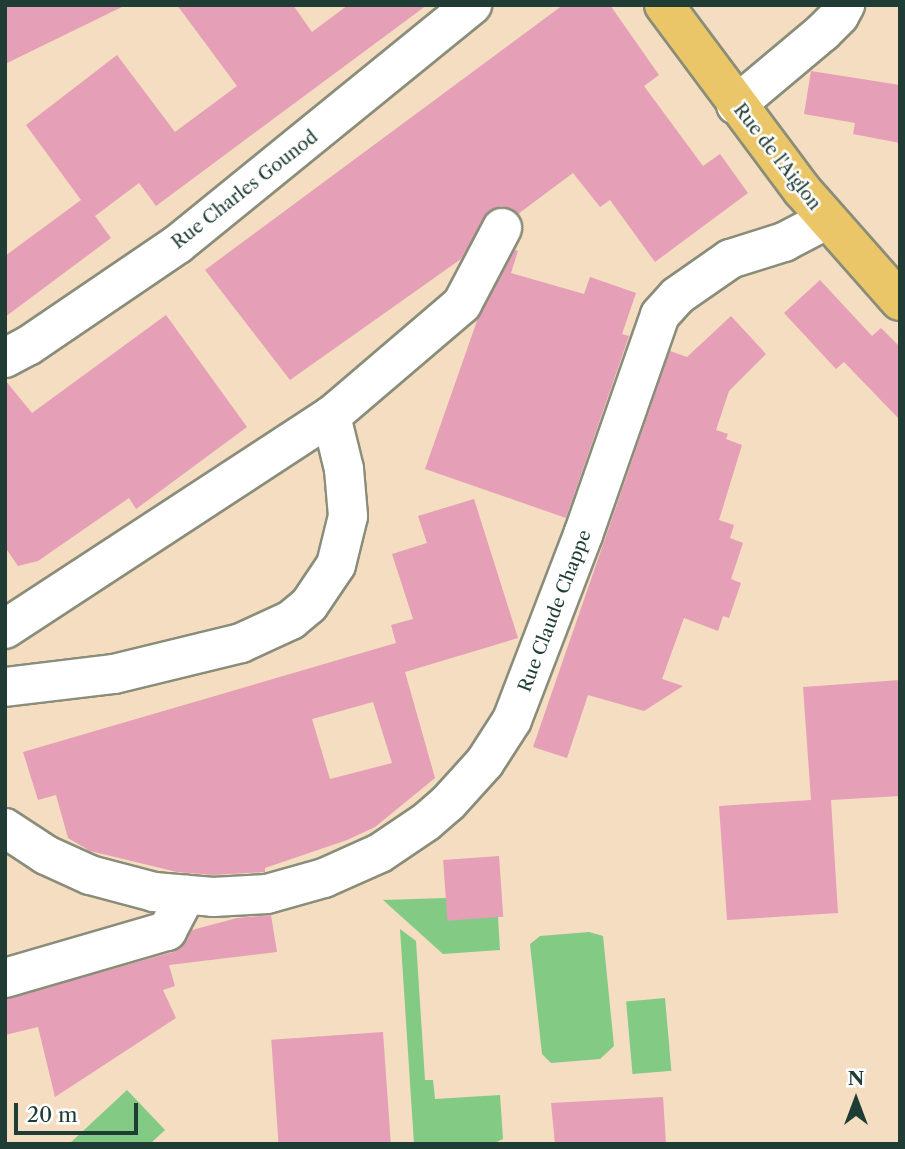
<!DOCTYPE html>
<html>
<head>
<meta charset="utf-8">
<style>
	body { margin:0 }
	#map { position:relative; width:905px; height:1149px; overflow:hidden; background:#f4ddc0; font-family:"Libre Caslon Text",serif }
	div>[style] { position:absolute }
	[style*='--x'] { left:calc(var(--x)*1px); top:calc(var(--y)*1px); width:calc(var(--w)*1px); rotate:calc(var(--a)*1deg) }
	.green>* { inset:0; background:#83ca85; transform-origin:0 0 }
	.building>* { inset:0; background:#e59fb6; transform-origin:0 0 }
	.roads { filter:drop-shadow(2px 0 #8a8d7a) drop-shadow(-2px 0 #8a8d7a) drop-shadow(0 2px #8a8d7a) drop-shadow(0 -2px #8a8d7a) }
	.minor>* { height:38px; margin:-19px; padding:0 19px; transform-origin:19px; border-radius:19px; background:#fff }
	.major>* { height:38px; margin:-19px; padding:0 19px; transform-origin:19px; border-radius:19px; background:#ebc669 }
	span { translate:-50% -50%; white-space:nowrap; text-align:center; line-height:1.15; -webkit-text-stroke:5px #fff; paint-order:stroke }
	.street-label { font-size:18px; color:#1f3d34 }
	.frame { position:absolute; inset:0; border:7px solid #1f3d34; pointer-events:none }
	.north { position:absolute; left:821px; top:1065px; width:70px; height:70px; -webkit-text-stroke:5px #fff; paint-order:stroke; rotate:0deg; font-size:19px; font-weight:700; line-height:28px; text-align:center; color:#1f3d34 }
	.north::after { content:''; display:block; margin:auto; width:24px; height:32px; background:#1f3d34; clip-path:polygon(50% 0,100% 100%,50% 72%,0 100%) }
	.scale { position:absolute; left:14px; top:1103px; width:124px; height:32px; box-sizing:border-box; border:4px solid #1f3d34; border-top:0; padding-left:9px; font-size:21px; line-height:24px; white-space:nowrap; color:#1f3d34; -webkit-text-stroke:5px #fff; paint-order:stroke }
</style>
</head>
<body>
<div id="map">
	<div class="green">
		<i style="clip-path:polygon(446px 898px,498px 917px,500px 950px,443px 954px,383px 900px)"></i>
		<i style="clip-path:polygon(400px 929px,416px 941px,425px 1080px,433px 1080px,435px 1099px,500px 1095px,503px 1139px,492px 1144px,414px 1144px)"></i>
		<i style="clip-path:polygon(589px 932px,603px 936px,614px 1046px,600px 1059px,551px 1063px,542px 1054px,530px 944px,540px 936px)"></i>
		<i style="left:665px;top:998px;width:73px;height:39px;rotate:85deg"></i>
		<i style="clip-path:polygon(127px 1090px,165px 1130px,150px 1144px,69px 1144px)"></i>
	</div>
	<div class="building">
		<i style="clip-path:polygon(5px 5px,126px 5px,5px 64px)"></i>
		<i style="clip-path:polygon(177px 5px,293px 5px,312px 32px,348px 5px,427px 5px,156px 206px,139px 183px,95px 216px,111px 238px,5px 317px,5px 256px,81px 200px,26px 125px,117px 55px,175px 132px,237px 86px)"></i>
		<i style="clip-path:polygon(563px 5px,610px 5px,659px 75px,644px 86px,703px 166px,720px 154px,748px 193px,655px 262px,610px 200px,600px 207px,573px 173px,518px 214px,502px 206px,490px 210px,461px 259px,290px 380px,205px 270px)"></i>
		<i style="clip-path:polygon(811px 71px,900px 85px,900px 143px,853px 134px,855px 123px,804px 114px)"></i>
		<i style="clip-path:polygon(515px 250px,518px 251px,511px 273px,584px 294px,590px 277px,636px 293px,622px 334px,629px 336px,566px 518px,425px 469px,478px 318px)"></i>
		<i style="clip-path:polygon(820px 280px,872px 336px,881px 328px,900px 347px,900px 420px,844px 362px,836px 369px,784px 313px)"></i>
		<i style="clip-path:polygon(166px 315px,247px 427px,136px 509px,129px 498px,38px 561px,18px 566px,5px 547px,5px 380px,32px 413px)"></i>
		<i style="clip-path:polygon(731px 316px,766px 354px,729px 391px,716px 430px,728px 434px,726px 439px,742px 445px,719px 520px,734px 525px,730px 538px,743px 543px,731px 579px,741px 583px,729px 618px,723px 616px,718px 631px,684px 618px,662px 679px,683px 686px,644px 711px,588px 695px,567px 758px,533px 747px,670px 351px,687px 357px)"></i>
		<i style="clip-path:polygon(evenodd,474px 499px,518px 638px,405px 672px,435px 778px,375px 827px,347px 840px,265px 868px,265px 872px,213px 875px,177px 872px,90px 851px,68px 838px,56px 795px,38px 800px,23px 752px,396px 643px,391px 625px,413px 619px,392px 554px,427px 543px,418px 516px,474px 499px,373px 702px,392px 763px,330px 779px,312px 719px,373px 702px)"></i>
		<i style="clip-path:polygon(900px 680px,900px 796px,831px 800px,838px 913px,727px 920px,719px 806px,811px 800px,803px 687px)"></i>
		<i style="left:499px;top:856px;width:61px;height:56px;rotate:86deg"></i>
		<i style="clip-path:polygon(271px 915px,277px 952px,169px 965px,175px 986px,163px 990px,176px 1018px,55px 1097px,38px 1027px,5px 1035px,5px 999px,173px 952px,181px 948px,192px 930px,237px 918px)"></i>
		<i style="left:383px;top:1032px;width:112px;height:112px;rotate:86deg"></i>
		<i style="clip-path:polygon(663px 1097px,666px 1144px,555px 1144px,551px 1103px)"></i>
	</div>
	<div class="roads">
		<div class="minor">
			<i style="--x:736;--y:105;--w:114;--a:-40"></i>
			<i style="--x:823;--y:32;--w:23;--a:-45"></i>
			<i style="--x:839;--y:16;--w:13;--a:-61"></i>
			<i style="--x:5;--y:358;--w:26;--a:-28"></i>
			<i style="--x:28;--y:346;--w:181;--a:-34.2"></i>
			<i style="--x:178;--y:244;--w:379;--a:-39.1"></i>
			<i style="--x:5;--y:629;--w:389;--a:-33.2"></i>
			<i style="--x:331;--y:416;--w:172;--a:-40.5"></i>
			<i style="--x:462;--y:304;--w:86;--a:-62.2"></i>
			<i style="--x:5;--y:687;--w:110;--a:-6.8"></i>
			<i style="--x:114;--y:674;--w:131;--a:-13.7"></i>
			<i style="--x:241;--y:643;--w:55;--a:-24.7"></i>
			<i style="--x:291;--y:620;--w:23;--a:-40"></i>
			<i style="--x:309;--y:605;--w:48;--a:-56"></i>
			<i style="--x:336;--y:565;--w:50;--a:-76.2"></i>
			<i style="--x:348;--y:516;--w:47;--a:-94.9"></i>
			<i style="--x:344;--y:469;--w:55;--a:-103.8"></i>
			<i style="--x:5;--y:828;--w:49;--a:33.4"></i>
			<i style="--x:46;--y:855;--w:48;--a:24.4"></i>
			<i style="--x:90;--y:875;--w:66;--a:14.9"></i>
			<i style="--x:154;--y:892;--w:59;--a:4.8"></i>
			<i style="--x:213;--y:897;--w:54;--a:-3.2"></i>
			<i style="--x:267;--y:894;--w:59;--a:-15.7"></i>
			<i style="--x:324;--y:878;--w:61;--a:-24.1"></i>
			<i style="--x:380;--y:853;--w:55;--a:-34"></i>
			<i style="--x:426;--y:822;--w:29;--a:-41"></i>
			<i style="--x:448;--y:803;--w:55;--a:-47.9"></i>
			<i style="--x:485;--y:762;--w:50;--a:-57.3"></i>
			<i style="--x:512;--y:720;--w:198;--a:-69"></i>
			<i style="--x:583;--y:535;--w:233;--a:-70.7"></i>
			<i style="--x:660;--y:315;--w:25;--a:-48"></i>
			<i style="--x:677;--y:296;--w:65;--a:-34.9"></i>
			<i style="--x:730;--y:259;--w:57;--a:-17.5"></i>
			<i style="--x:784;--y:242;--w:47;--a:-27.6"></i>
			<i style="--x:5;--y:978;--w:169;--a:-16.2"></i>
			<i style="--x:167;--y:931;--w:41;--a:-62.2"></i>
		</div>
		<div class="major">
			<i style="--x:664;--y:5;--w:231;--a:53.3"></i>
			<i style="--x:802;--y:190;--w:148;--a:48.6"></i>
		</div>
	</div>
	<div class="street-label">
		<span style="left:777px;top:157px;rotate:52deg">Rue de l'Aiglon</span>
		<span style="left:245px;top:190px;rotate:-38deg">Rue Charles Gounod</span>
		<span style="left:555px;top:611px;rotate:-69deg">Rue Claude Chappe</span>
	</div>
	<div class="frame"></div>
	<div class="north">N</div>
	<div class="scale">20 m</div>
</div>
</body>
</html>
